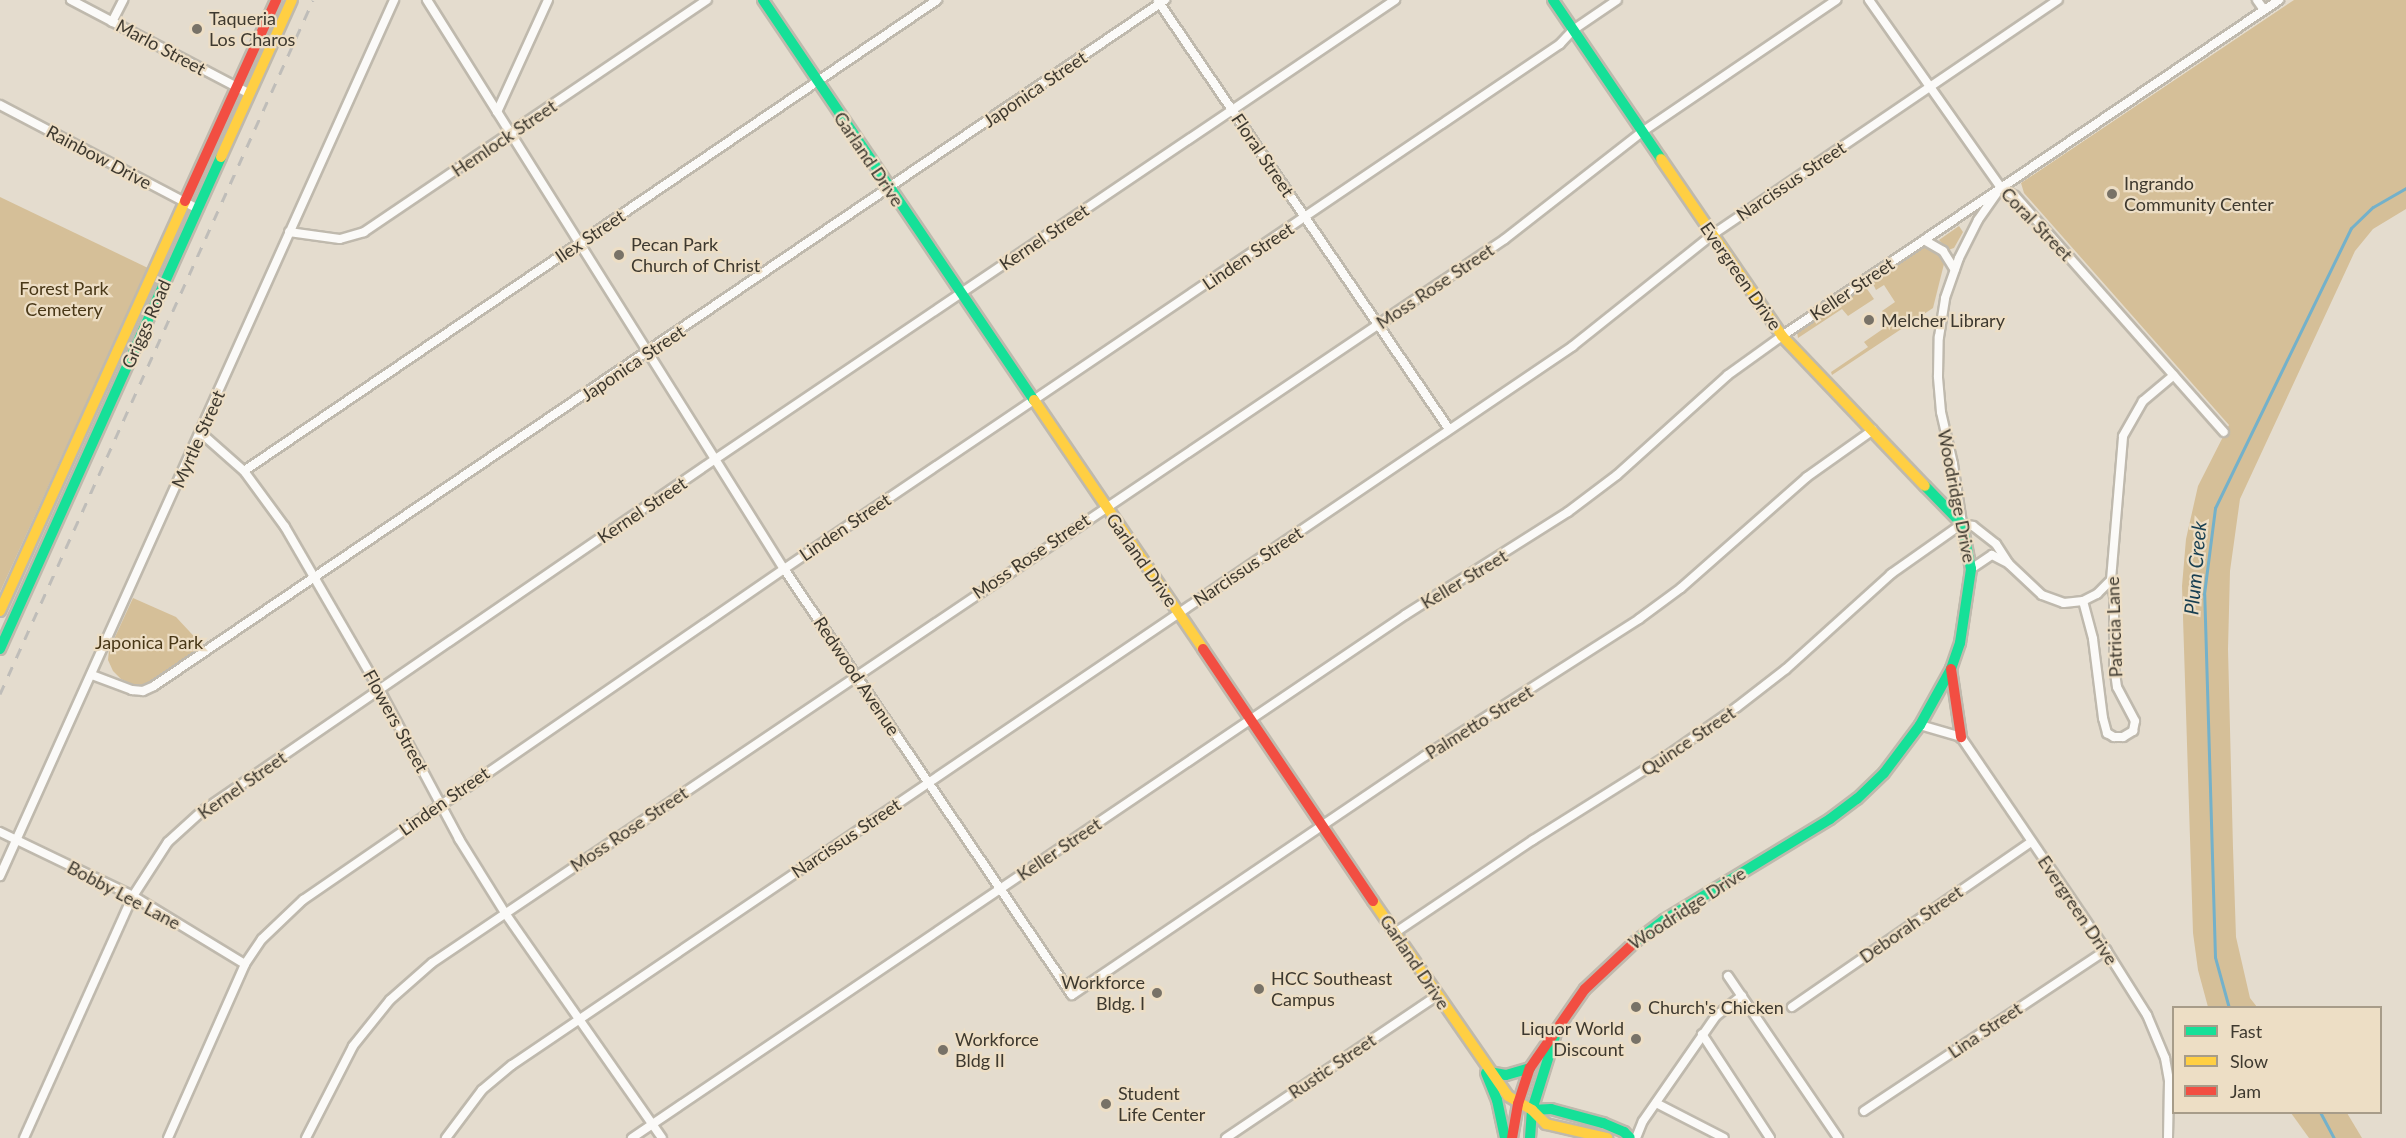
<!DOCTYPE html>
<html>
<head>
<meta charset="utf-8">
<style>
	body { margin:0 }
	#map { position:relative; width:2406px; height:1138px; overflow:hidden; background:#e4dcce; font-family:Lato,sans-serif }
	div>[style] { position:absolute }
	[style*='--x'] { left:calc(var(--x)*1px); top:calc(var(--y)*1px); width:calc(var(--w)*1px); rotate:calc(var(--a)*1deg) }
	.green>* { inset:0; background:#d5bf98 }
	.stream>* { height:3px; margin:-1.5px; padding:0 1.5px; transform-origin:1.5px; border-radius:1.5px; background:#74b1ca }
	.roads { filter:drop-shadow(2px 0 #bfb9ad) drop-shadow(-2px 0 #bfb9ad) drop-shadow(0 2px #bfb9ad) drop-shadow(0 -2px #bfb9ad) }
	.street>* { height:8px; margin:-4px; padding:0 4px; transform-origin:4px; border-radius:4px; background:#fbfaf8 }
	.fast>* { height:10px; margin:-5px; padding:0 5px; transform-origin:5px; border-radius:5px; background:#16e098 }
	.slow>* { height:10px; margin:-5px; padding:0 5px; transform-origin:5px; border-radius:5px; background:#ffcf43 }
	.jam>* { height:10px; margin:-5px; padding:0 5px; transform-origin:5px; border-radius:5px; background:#f24e42 }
	.rail>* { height:3px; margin-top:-1.5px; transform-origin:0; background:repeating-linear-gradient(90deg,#bfbdb9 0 10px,transparent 0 20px) }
	.dots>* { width:16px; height:16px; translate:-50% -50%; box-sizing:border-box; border:3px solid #eddec5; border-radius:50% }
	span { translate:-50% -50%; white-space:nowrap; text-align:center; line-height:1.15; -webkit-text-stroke:4.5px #eddec5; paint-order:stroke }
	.poi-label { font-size:18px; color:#3e392f }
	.left { translate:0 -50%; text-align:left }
	.right { translate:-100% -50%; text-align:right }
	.street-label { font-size:18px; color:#3e392f }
	.park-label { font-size:18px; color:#483717 }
	.water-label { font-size:20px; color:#183f51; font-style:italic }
	.legend { position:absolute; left:2172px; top:1006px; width:210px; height:108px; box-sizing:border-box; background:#eddec5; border:2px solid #a79c89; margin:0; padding:8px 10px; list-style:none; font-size:18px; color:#3e392f }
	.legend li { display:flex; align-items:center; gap:12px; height:30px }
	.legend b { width:30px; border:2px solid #a79c89 }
</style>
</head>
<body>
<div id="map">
	<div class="green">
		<i style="clip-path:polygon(2294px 0,2406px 0,2406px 209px,2373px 229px,2355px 251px,2240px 499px,2230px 571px,2228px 649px,2233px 848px,2236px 937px,2250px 998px,2257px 1007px,2208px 1007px,2198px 970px,2193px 933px,2182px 586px,2186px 539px,2198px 486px,2229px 425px,2024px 193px,2021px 183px)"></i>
		<i style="clip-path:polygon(0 197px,148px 268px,0 592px)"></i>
		<i style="clip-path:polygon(1959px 226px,1963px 232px,1954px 248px,1948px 250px,1939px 240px)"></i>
		<i style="clip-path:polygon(1925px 247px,1941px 255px,1944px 264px,1933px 308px,1832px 375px,1831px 372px,1868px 347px,1864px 342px,1890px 324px,1882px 311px,1895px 302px,1884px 285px,1876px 290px,1872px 282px)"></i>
		<i style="clip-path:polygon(1865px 286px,1874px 299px,1848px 316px,1842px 309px,1798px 338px,1797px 332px)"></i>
		<i style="clip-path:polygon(133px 598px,176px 617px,203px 646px,152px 681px,141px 685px,131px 684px,121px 679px,113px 671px,108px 660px,109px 650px)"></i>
		<i style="clip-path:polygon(2291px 1113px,2347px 1113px,2362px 1138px,2309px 1138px)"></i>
	</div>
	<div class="stream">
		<i style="--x:2229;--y:1008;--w:53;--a:-105.4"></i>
		<i style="--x:2215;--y:957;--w:363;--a:-91.7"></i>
		<i style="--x:2204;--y:594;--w:87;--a:-82.7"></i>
		<i style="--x:2215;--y:508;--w:311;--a:-64.1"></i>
		<i style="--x:2351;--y:228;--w:30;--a:-44"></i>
		<i style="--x:2373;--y:207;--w:38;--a:-30"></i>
		<i style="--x:2320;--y:1112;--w:30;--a:62"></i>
	</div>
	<div class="roads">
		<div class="street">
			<i style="--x:71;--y:0;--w:202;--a:27.7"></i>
			<i style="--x:427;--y:0;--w:672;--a:57.9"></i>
			<i style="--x:784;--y:569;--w:514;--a:55.94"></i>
			<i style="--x:1072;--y:995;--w:426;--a:-34.1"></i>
			<i style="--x:1425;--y:756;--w:254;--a:-32.6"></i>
			<i style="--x:1639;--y:619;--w:52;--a:-36.4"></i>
			<i style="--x:1681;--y:588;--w:168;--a:-41.4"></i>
			<i style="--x:1807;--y:477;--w:81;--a:-35.5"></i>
			<i style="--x:1869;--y:0;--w:230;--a:54.9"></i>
			<i style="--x:2001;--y:188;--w:16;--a:30"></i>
			<i style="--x:2015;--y:196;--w:315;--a:48.5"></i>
			<i style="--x:2257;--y:0;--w:12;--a:55"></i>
			<i style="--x:1158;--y:1;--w:518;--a:55.79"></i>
			<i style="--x:112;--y:22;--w:25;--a:-63"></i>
			<i style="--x:0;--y:105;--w:224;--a:27.7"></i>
			<i style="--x:497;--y:112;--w:123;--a:-65.5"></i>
			<i style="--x:289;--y:232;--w:51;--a:7.8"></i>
			<i style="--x:340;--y:239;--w:25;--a:-16"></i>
			<i style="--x:364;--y:232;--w:414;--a:-34.1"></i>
			<i style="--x:1924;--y:240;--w:22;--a:30"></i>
			<i style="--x:1943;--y:251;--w:22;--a:58"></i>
			<i style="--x:201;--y:433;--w:57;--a:41.5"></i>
			<i style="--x:244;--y:471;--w:69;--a:53.8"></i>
			<i style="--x:285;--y:527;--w:187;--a:59.9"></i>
			<i style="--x:379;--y:689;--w:170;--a:61.9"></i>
			<i style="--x:459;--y:839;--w:87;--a:58.1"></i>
			<i style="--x:505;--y:913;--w:274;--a:55.1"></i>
			<i style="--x:244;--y:471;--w:838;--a:-34.2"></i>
			<i style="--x:1962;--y:523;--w:60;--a:-98.7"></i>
			<i style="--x:1953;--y:464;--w:53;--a:-103"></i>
			<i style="--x:1941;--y:412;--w:36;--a:-95"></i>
			<i style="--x:1938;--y:376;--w:39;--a:-89"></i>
			<i style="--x:1939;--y:337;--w:39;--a:-81"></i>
			<i style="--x:1945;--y:298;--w:42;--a:-70.7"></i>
			<i style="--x:1959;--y:258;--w:42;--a:-63.4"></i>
			<i style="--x:1978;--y:220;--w:32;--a:-55"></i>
			<i style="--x:1962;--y:524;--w:11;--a:10"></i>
			<i style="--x:1973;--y:526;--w:29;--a:38"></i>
			<i style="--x:1996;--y:544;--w:24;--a:57"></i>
			<i style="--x:2009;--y:564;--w:45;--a:43.2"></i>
			<i style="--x:2042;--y:595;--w:23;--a:20"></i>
			<i style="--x:2064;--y:603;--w:19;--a:-6"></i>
			<i style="--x:2083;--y:601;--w:16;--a:-27"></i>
			<i style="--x:2097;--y:594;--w:20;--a:-45"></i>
			<i style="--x:1971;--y:569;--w:25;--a:-34"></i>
			<i style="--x:1992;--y:555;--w:18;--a:27"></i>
			<i style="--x:2083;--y:601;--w:39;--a:75"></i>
			<i style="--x:2093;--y:639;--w:80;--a:82.8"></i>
			<i style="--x:2103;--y:718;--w:16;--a:75"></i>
			<i style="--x:2107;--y:733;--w:8;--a:30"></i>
			<i style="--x:2114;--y:737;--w:9;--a:0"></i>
			<i style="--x:2123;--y:737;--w:12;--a:-31"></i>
			<i style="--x:2133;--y:731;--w:10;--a:-79"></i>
			<i style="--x:2135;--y:721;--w:38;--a:-118"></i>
			<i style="--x:2117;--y:687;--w:22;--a:-98"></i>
			<i style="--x:2114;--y:665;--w:69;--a:-90"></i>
			<i style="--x:2114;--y:596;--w:16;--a:-101"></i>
			<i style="--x:2111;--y:580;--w:144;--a:-85.2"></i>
			<i style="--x:2123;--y:436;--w:40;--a:-60.3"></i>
			<i style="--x:2143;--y:401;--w:40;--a:-40"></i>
			<i style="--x:92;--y:675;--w:43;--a:20.6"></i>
			<i style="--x:132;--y:690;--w:11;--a:5"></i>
			<i style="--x:143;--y:691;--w:12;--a:-24"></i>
			<i style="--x:154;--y:686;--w:1222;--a:-34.16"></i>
			<i style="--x:1920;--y:725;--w:43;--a:16.3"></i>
			<i style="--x:1961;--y:737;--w:258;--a:55.8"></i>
			<i style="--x:2106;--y:950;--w:77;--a:57.8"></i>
			<i style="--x:2147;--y:1015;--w:47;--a:67.3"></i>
			<i style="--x:2165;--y:1058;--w:23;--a:80"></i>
			<i style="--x:2169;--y:1081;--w:57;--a:91"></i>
			<i style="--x:0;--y:832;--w:148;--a:25.7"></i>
			<i style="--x:133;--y:896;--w:131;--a:31.3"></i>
			<i style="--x:0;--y:876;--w:961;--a:-65.78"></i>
			<i style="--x:1396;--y:932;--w:165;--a:-33.9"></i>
			<i style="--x:1533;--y:840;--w:158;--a:-32.1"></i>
			<i style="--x:1667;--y:756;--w:85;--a:-35"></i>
			<i style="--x:1737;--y:707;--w:62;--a:-37.8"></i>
			<i style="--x:1786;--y:669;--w:142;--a:-42.1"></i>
			<i style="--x:1891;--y:574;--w:87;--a:-35.2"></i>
			<i style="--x:1728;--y:976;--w:196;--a:55.8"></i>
			<i style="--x:1792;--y:1007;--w:290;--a:-34.6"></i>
			<i style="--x:1702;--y:1034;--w:124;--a:56.8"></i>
			<i style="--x:1656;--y:1103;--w:76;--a:27.2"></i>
			<i style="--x:1864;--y:1111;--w:291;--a:-33.6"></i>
			<i style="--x:24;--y:1138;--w:265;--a:-65.8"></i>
			<i style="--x:133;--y:896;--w:64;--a:-57.1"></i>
			<i style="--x:168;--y:842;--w:45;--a:-42.3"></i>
			<i style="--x:201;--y:812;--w:622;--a:-34.46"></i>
			<i style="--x:714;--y:460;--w:822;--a:-34.04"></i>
			<i style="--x:168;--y:1138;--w:190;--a:-66.1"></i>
			<i style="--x:245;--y:964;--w:30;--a:-56"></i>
			<i style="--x:262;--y:939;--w:57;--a:-43.6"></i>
			<i style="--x:303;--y:900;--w:584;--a:-34.53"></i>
			<i style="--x:784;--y:569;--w:937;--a:-34.08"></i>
			<i style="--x:1560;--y:44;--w:19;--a:-47"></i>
			<i style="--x:1573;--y:30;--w:53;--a:-34.3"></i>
			<i style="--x:306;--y:1138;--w:103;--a:-62.9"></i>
			<i style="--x:353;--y:1046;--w:59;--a:-51.2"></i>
			<i style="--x:390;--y:1000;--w:56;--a:-41.4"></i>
			<i style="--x:432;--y:963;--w:1294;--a:-34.01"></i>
			<i style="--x:1505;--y:239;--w:174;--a:-38"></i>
			<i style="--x:1642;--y:132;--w:235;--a:-34.2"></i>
			<i style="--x:446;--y:1138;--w:60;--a:-53.1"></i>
			<i style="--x:482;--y:1090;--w:39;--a:-40"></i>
			<i style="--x:512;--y:1065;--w:1282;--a:-34.12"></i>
			<i style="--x:1573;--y:346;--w:178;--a:-38.6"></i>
			<i style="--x:1712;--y:235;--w:418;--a:-34.2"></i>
			<i style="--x:632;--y:1138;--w:933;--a:-34.08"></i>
			<i style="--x:1405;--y:615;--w:193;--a:-32.3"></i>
			<i style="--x:1568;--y:512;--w:61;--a:-37.1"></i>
			<i style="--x:1617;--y:475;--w:149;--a:-42"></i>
			<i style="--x:1728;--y:375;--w:67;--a:-35.8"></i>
			<i style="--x:1782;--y:336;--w:600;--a:-34.06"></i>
			<i style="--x:1226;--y:1138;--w:256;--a:-34"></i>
			<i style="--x:1636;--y:1138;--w:18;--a:-68"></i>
			<i style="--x:1643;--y:1121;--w:128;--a:-55.2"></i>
			<i style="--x:1716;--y:1016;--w:33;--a:-38"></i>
		</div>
		<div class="fast">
			<i style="--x:763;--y:0;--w:483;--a:55.9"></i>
			<i style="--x:1553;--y:0;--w:192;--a:55.8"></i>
			<i style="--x:0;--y:649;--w:539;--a:-65.81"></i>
			<i style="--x:1635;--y:942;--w:36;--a:-37"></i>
			<i style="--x:1664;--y:920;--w:194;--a:-31.3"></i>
			<i style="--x:1830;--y:819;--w:34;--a:-37"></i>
			<i style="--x:1857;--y:799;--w:37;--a:-44"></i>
			<i style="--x:1884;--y:773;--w:60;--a:-53.1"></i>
			<i style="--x:1920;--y:725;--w:64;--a:-61"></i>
			<i style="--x:1951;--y:669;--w:28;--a:-71"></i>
			<i style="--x:1960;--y:643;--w:75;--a:-81.5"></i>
			<i style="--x:1971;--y:569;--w:46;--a:-101.3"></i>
			<i style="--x:1962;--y:524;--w:53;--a:-134.2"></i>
			<i style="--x:1489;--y:1072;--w:17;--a:10"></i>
			<i style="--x:1506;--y:1075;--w:25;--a:-16"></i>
			<i style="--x:1486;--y:1073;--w:29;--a:68"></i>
			<i style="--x:1497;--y:1100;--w:39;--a:78"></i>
			<i style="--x:1532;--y:1110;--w:19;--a:-3"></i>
			<i style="--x:1551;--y:1109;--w:54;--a:15.1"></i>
			<i style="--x:1603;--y:1123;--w:23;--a:23"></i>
			<i style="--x:1624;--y:1132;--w:8;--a:45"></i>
			<i style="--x:1530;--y:1138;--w:28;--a:-86"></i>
			<i style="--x:1532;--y:1110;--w:81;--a:-72.7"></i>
		</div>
		<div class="slow">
			<i style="--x:221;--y:157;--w:172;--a:-65.7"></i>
			<i style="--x:1661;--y:159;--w:214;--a:55.6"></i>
			<i style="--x:1782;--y:336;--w:207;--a:46.4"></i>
			<i style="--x:1034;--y:400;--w:301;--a:55.8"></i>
			<i style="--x:0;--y:611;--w:450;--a:-65.7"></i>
			<i style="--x:1373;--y:901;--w:237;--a:55.3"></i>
			<i style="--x:1508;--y:1096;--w:28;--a:30"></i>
			<i style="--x:1532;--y:1110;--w:20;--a:45"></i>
			<i style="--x:1546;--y:1124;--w:63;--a:12.9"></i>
		</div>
		<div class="jam">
			<i style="--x:185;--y:201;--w:221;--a:-65.6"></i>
			<i style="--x:1203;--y:649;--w:304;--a:56"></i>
			<i style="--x:1951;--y:669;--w:69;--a:81.6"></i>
			<i style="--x:1512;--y:1138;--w:35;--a:-80"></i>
			<i style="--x:1518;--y:1104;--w:38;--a:-72"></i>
			<i style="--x:1530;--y:1068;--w:96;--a:-55.2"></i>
			<i style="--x:1585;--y:989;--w:69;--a:-43.2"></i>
		</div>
	</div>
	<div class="rail">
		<i style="--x:0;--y:694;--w:761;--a:-65.72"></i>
	</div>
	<div class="dots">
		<i style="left:197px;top:29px;background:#787267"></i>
		<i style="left:2112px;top:194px;background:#787267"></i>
		<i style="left:619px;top:255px;background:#787267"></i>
		<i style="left:1869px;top:320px;background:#787267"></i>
		<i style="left:1259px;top:989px;background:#787267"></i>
		<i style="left:1157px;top:993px;background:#787267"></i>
		<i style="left:1636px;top:1007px;background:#787267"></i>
		<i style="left:1636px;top:1039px;background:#787267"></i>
		<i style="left:943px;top:1050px;background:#787267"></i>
		<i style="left:1106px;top:1104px;background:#787267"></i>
	</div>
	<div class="poi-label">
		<span class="left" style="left:209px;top:29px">Taqueria<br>Los Charos</span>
		<span class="left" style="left:2124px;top:194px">Ingrando<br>Community Center</span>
		<span class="left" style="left:631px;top:255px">Pecan Park<br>Church of Christ</span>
		<span class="left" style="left:1881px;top:320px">Melcher Library</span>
		<span class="left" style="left:1271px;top:989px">HCC Southeast<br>Campus</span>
		<span class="right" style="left:1145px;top:993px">Workforce<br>Bldg. I</span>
		<span class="left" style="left:1648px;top:1007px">Church's Chicken</span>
		<span class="right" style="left:1624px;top:1039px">Liquor World<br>Discount</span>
		<span class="left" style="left:955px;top:1050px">Workforce<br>Bldg II</span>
		<span class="left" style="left:1118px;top:1104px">Student<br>Life Center</span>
	</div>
	<div class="street-label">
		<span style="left:161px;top:47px;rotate:28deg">Marlo Street</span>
		<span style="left:1035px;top:89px;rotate:-34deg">Japonica Street</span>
		<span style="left:504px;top:138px;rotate:-34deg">Hemlock Street</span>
		<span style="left:1263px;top:155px;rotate:56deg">Floral Street</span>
		<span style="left:99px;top:157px;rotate:28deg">Rainbow Drive</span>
		<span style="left:869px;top:159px;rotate:56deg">Garland Drive</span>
		<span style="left:1791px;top:181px;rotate:-34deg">Narcissus Street</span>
		<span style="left:2037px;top:224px;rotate:46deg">Coral Street</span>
		<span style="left:590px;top:236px;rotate:-34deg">Ilex Street</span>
		<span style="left:1044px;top:237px;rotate:-34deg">Kernel Street</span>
		<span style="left:1248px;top:256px;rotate:-34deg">Linden Street</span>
		<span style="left:1741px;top:276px;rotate:55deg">Evergreen Drive</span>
		<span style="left:1435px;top:286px;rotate:-34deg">Moss Rose Street</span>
		<span style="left:1852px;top:289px;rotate:-34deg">Keller Street</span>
		<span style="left:146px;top:324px;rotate:-66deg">Griggs Road</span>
		<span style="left:633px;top:363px;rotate:-34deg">Japonica Street</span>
		<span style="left:198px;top:439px;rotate:-66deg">Myrtle Street</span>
		<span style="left:1957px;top:496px;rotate:79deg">Woodridge Drive</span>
		<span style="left:642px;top:510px;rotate:-34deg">Kernel Street</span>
		<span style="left:845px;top:527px;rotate:-34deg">Linden Street</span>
		<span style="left:1031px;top:556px;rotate:-34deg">Moss Rose Street</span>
		<span style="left:1142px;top:560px;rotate:55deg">Garland Drive</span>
		<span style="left:1248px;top:566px;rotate:-34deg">Narcissus Street</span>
		<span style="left:1464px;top:579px;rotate:-31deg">Keller Street</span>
		<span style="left:2114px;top:627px;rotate:-92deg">Patricia Lane</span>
		<span style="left:857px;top:676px;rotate:56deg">Redwood Avenue</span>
		<span style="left:396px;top:721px;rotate:61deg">Flowers Street</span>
		<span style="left:1479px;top:722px;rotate:-32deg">Palmetto Street</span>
		<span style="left:1688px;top:741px;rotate:-34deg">Quince Street</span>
		<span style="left:242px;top:785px;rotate:-35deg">Kernel Street</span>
		<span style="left:444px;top:801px;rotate:-35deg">Linden Street</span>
		<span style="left:629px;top:829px;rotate:-34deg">Moss Rose Street</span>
		<span style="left:846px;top:838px;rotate:-34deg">Narcissus Street</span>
		<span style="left:1059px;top:849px;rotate:-34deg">Keller Street</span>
		<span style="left:124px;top:895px;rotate:28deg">Bobby Lee Lane</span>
		<span style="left:1687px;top:908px;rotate:-33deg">Woodridge Drive</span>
		<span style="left:2078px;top:910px;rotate:56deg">Evergreen Drive</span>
		<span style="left:1911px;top:924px;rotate:-35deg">Deborah Street</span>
		<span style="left:1415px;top:962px;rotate:56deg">Garland Drive</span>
		<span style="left:1985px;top:1030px;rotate:-34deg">Lina Street</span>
		<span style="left:1332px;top:1066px;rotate:-34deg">Rustic Street</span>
	</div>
	<div class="park-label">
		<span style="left:64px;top:299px">Forest Park<br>Cemetery</span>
		<span style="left:149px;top:642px">Japonica Park</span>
	</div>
	<div class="water-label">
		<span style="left:2195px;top:568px;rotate:-85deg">Plum Creek</span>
	</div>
	<ul class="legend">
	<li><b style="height:8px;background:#16e098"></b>Fast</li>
	<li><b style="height:8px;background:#ffcf43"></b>Slow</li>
	<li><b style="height:8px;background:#f24e42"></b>Jam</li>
	</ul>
</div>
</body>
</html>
